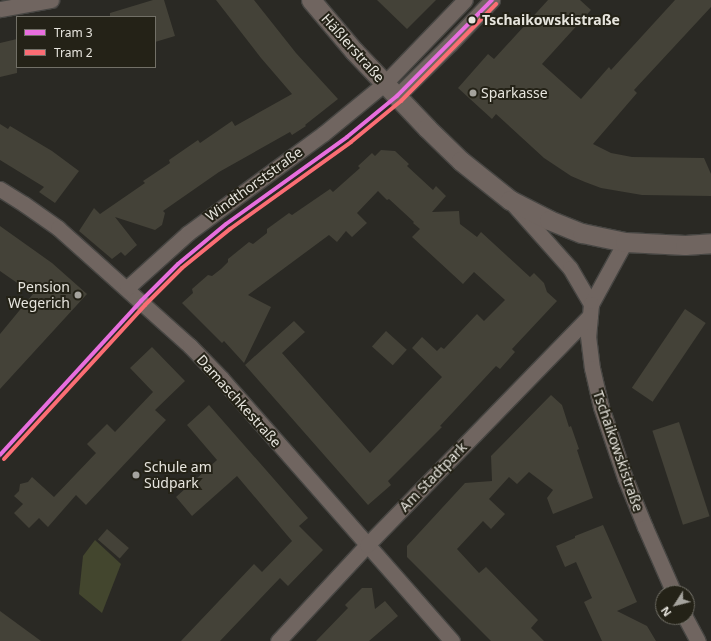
<!DOCTYPE html>
<html>
<head>
<meta charset="utf-8">
<style>
	body { margin:0 }
	#map { position:relative; width:711px; height:641px; overflow:hidden; background:#2a2924; font-family:"Noto Sans",sans-serif }
	div>[style] { position:absolute }
	[style*='--x'] { left:calc(var(--x)*1px); top:calc(var(--y)*1px); width:calc(var(--w)*1px); rotate:calc(var(--a)*1deg) }
	.green>* { inset:0; background:#43462e }
	.building>* { inset:0; background:#444238; transform-origin:0 0 }
	.roads { filter:drop-shadow(1px 0 #474643) drop-shadow(-1px 0 #474643) drop-shadow(0 1px #474643) drop-shadow(0 -1px #474643) }
	.minor>* { height:15px; margin:-7.5px; padding:0 7.5px; transform-origin:7.5px; border-radius:7.5px; background:#706560 }
	.tertiary>* { height:19px; margin:-9.5px; padding:0 9.5px; transform-origin:9.5px; border-radius:9.5px; background:#706560 }
	.tram-1>* { height:4px; margin:-2px; padding:0 2px; transform-origin:2px; border-radius:2px; background:#e86ede }
	.tram-2>* { height:4px; margin:-2px; padding:0 2px; transform-origin:2px; border-radius:2px; background:#fb6d74 }
	.dots>* { width:11px; height:11px; translate:-50% -50%; box-sizing:border-box; border:2px solid #242217; border-radius:50% }
	span { translate:-50% -50%; white-space:nowrap; text-align:center; line-height:1.15; -webkit-text-stroke:4px #242217; paint-order:stroke }
	.stop-label { font-size:14px; color:#e7e5de; font-weight:700 }
	.left { translate:0 -50%; text-align:left }
	.street-label { font-size:14px; color:#e7e5de }
	.poi-label { font-size:14px; color:#e7e5de }
	.right { translate:-100% -50%; text-align:right }
	.legend { position:absolute; left:16px; top:16px; width:140px; height:52px; box-sizing:border-box; background:#242217; border:1px solid #727067; margin:0; padding:5px 7px; list-style:none; font-size:12px; color:#e7e5de }
	.legend li { display:flex; align-items:center; gap:8px; height:20px }
	.legend b { width:20px; border:1px solid #727067 }
	.north { position:absolute; left:655px; top:585px; width:40px; height:40px; box-sizing:border-box; background:#242217; border:1px solid #727067; border-radius:50%; rotate:234deg; font-size:11px; font-weight:700; line-height:16px; text-align:center; color:#e7e5de }
	.north::after { content:''; display:block; margin:auto; width:14px; height:18px; background:#a5a39d; clip-path:polygon(50% 0,100% 100%,50% 72%,0 100%) }
</style>
</head>
<body>
<div id="map">
	<div class="green">
		<i style="clip-path:polygon(95px 540px,121px 564px,102px 613px,79px 594px,83px 556px)"></i>
	</div>
	<div class="building">
		<i style="clip-path:polygon(153px 0,164px 0,175px 36px,155px 42px,155px 17px,110px 17px,110px 13px)"></i>
		<i style="clip-path:polygon(216px 0,254px 0,296px 53px,338px 99px,305px 125px,306px 126px,292px 135px,290px 132px,219px 172px,163px 211px,165px 213px,162px 225px,155px 230px,115px 217px,137px 245px,125px 256px,121px 252px,112px 259px,79px 231px,94px 208px,100px 214px,145px 183px,143px 181px,170px 163px,169px 160px,198px 140px,200px 143px,232px 121px,235px 126px,292px 94px,261px 58px)"></i>
		<i style="clip-path:polygon(377px 0,436px 0,407px 29px)"></i>
		<i style="clip-path:polygon(548px 0,580px 0,591px 10px,542px 64px,581px 99px,609px 67px,611px 70px,675px 0,711px 0,711px 7px,634px 90px,637px 93px,593px 144px,611px 153px,632px 157px,704px 158px,711px 174px,711px 196px,642px 195px,601px 188px,585px 182px,571px 176px,544px 158px,496px 114px,492px 119px,458px 88px,488px 54px,494px 59px)"></i>
		<i style="clip-path:polygon(17px 39px,17px 73px,0 77px,0 43px)"></i>
		<i style="clip-path:polygon(0 124px,8px 129px,10px 126px,52px 151px,79px 171px,55px 203px,39px 192px,44px 187px,0 160px)"></i>
		<i style="clip-path:polygon(381px 150px,395px 151px,409px 164px,407px 166px,433px 190px,436px 186px,446px 196px,432px 212px,459px 211px,460px 224px,477px 237px,481px 232px,530px 277px,534px 273px,544px 283px,547px 292px,557px 301px,512px 349px,515px 352px,500px 369px,496px 366px,440px 426px,442px 427px,388px 481px,391px 485px,368px 505px,245px 365px,294px 321px,305px 332px,282px 353px,370px 453px,442px 377px,412px 348px,422px 337px,437px 351px,441px 347px,444px 349px,477px 314px,484px 321px,505px 300px,474px 272px,463px 284px,412px 237px,420px 229px,413px 223px,414px 222px,389px 199px,387px 200px,378px 191px,357px 213px,367px 223px,352px 237px,346px 231px,337px 242px,329px 235px,248px 295px,271px 307px,244px 363px,224px 341px,222px 343px,182px 303px,193px 293px,192px 289px,208px 275px,212px 276px,221px 269px,228px 262px,228px 259px,249px 242px,253px 244px,267px 233px,267px 229px,289px 213px,292px 215px,330px 189px,333px 192px,360px 168px,358px 166px,372px 153px,375px 156px)"></i>
		<i style="clip-path:polygon(0 226px,52px 263px,87px 294px,0 389px,0 334px,33px 294px,0 271px)"></i>
		<i style="left:685px;top:309px;width:25px;height:95px;rotate:34deg"></i>
		<i style="left:386px;top:331px;width:28px;height:21px;rotate:42deg"></i>
		<i style="clip-path:polygon(152px 347px,185px 381px,155px 410px,166px 420px,86px 505px,76px 495px,48px 527px,39px 518px,29px 528px,14px 513px,23px 504px,14px 496px,19px 491px,20px 484px,28px 482px,32px 477px,54px 497px,96px 453px,87px 444px,107px 424px,115px 432px,153px 392px,130px 368px)"></i>
		<i style="clip-path:polygon(551px 395px,562px 405px,569px 427px,571px 426px,579px 449px,577px 450px,593px 498px,553px 514px,547px 498px,553px 490px,529px 472px,517px 484px,509px 477px,489px 499px,505px 514px,491px 529px,483px 521px,457px 549px,479px 573px,486px 567px,538px 620px,531px 628px,544px 641px,491px 641px,407px 557px,407px 546px,465px 483px,492px 481px,491px 456px)"></i>
		<i style="clip-path:polygon(209px 405px,308px 518px,299px 526px,323px 550px,288px 586px,280px 578px,220px 641px,181px 641px,254px 564px,262px 572px,292px 541px,237px 476px,192px 516px,176px 497px,217px 460px,187px 425px)"></i>
		<i style="left:679px;top:422px;width:99px;height:28px;rotate:72deg"></i>
		<i style="clip-path:polygon(603px 525px,637px 602px,617px 611px,647px 626px,656px 641px,602px 641px,584px 602px,592px 598px,576px 562px,565px 567px,556px 546px,575px 538px,575px 536px)"></i>
		<i style="left:107px;top:529px;width:29px;height:14px;rotate:41deg"></i>
		<i style="clip-path:polygon(362px 588px,372px 588px,375px 609px,385px 601px,398px 616px,369px 641px,316px 641px,348px 608px,345px 605px)"></i>
		<i style="clip-path:polygon(0 611px,41px 641px,0 641px)"></i>
	</div>
	<div class="roads">
		<div class="minor">
			<i style="--x:0;--y:9;--w:52;--a:-10"></i>
			<i style="--x:397;--y:96;--w:74;--a:-44.5"></i>
			<i style="--x:450;--y:44;--w:61;--a:-46.3"></i>
			<i style="--x:0;--y:189;--w:28;--a:32"></i>
			<i style="--x:24;--y:204;--w:42;--a:35.2"></i>
			<i style="--x:58;--y:228;--w:177;--a:41.8"></i>
			<i style="--x:190;--y:346;--w:45;--a:45.9"></i>
			<i style="--x:221;--y:378;--w:350;--a:48.7"></i>
			<i style="--x:514;--y:205;--w:84;--a:48.4"></i>
			<i style="--x:570;--y:268;--w:42;--a:59.7"></i>
			<i style="--x:625;--y:242;--w:71;--a:118.7"></i>
			<i style="--x:591;--y:304;--w:32;--a:95"></i>
			<i style="--x:588;--y:336;--w:32;--a:83"></i>
			<i style="--x:592;--y:368;--w:40;--a:77"></i>
			<i style="--x:601;--y:407;--w:75;--a:71.3"></i>
			<i style="--x:625;--y:478;--w:53;--a:67.8"></i>
			<i style="--x:645;--y:527;--w:72;--a:66.3"></i>
			<i style="--x:127;--y:288;--w:82;--a:-42"></i>
			<i style="--x:188;--y:233;--w:167;--a:-36.3"></i>
			<i style="--x:323;--y:134;--w:80;--a:-39.4"></i>
			<i style="--x:385;--y:83;--w:115;--a:-46.1"></i>
			<i style="--x:685;--y:617;--w:27;--a:62"></i>
			<i style="--x:278;--y:641;--w:131;--a:-47.2"></i>
			<i style="--x:367;--y:545;--w:320;--a:-45.8"></i>
		</div>
		<div class="tertiary">
			<i style="--x:311;--y:0;--w:67;--a:49.9"></i>
			<i style="--x:354;--y:51;--w:106;--a:46.5"></i>
			<i style="--x:427;--y:128;--w:47;--a:44.1"></i>
			<i style="--x:461;--y:161;--w:63;--a:38.5"></i>
			<i style="--x:510;--y:200;--w:44;--a:27.1"></i>
			<i style="--x:549;--y:220;--w:35;--a:22"></i>
			<i style="--x:582;--y:233;--w:44;--a:11.8"></i>
			<i style="--x:625;--y:242;--w:60;--a:2.9"></i>
			<i style="--x:685;--y:245;--w:26;--a:-4"></i>
		</div>
	</div>
	<div class="tram-1">
		<i style="--x:0;--y:455;--w:209;--a:-47.5"></i>
		<i style="--x:141;--y:301;--w:52;--a:-45"></i>
		<i style="--x:178;--y:264;--w:62;--a:-39.8"></i>
		<i style="--x:226;--y:224;--w:149;--a:-35.7"></i>
		<i style="--x:347;--y:137;--w:65;--a:-39.4"></i>
		<i style="--x:397;--y:96;--w:135;--a:-45.3"></i>
	</div>
	<div class="tram-2">
		<i style="--x:4;--y:459;--w:209;--a:-47.5"></i>
		<i style="--x:145;--y:305;--w:52;--a:-45"></i>
		<i style="--x:182;--y:268;--w:62;--a:-39.1"></i>
		<i style="--x:230;--y:229;--w:149;--a:-35.7"></i>
		<i style="--x:351;--y:142;--w:65;--a:-39.4"></i>
		<i style="--x:401;--y:101;--w:136;--a:-45.6"></i>
	</div>
	<div class="dots">
		<i style="left:472px;top:20px;background:#e7e5de"></i>
		<i style="left:473px;top:93px;background:#a5a39d"></i>
		<i style="left:78px;top:295px;background:#a5a39d"></i>
		<i style="left:136px;top:475px;background:#a5a39d"></i>
	</div>
	<div class="stop-label">
		<span class="left" style="left:482px;top:20px">Tschaikowskistraße</span>
	</div>
	<div class="street-label">
		<span style="left:353px;top:48px;rotate:48deg">Häßlerstraße</span>
		<span style="left:254px;top:184px;rotate:-36deg">Windthorststraße</span>
		<span style="left:239px;top:401px;rotate:48deg">Damaschkestraße</span>
		<span style="left:618px;top:451px;rotate:71deg">Tschaikowskistraße</span>
		<span style="left:433px;top:477px;rotate:-46deg">Am Stadtpark</span>
	</div>
	<div class="poi-label">
		<span class="left" style="left:481px;top:93px">Sparkasse</span>
		<span class="right" style="left:70px;top:295px">Pension<br>Wegerich</span>
		<span class="left" style="left:144px;top:475px">Schule am<br>Südpark</span>
	</div>
	<ul class="legend">
	<li><b style="height:5px;background:#e86ede"></b>Tram 3</li>
	<li><b style="height:5px;background:#fb6d74"></b>Tram 2</li>
	</ul>
	<div class="north">N</div>
</div>
</body>
</html>
